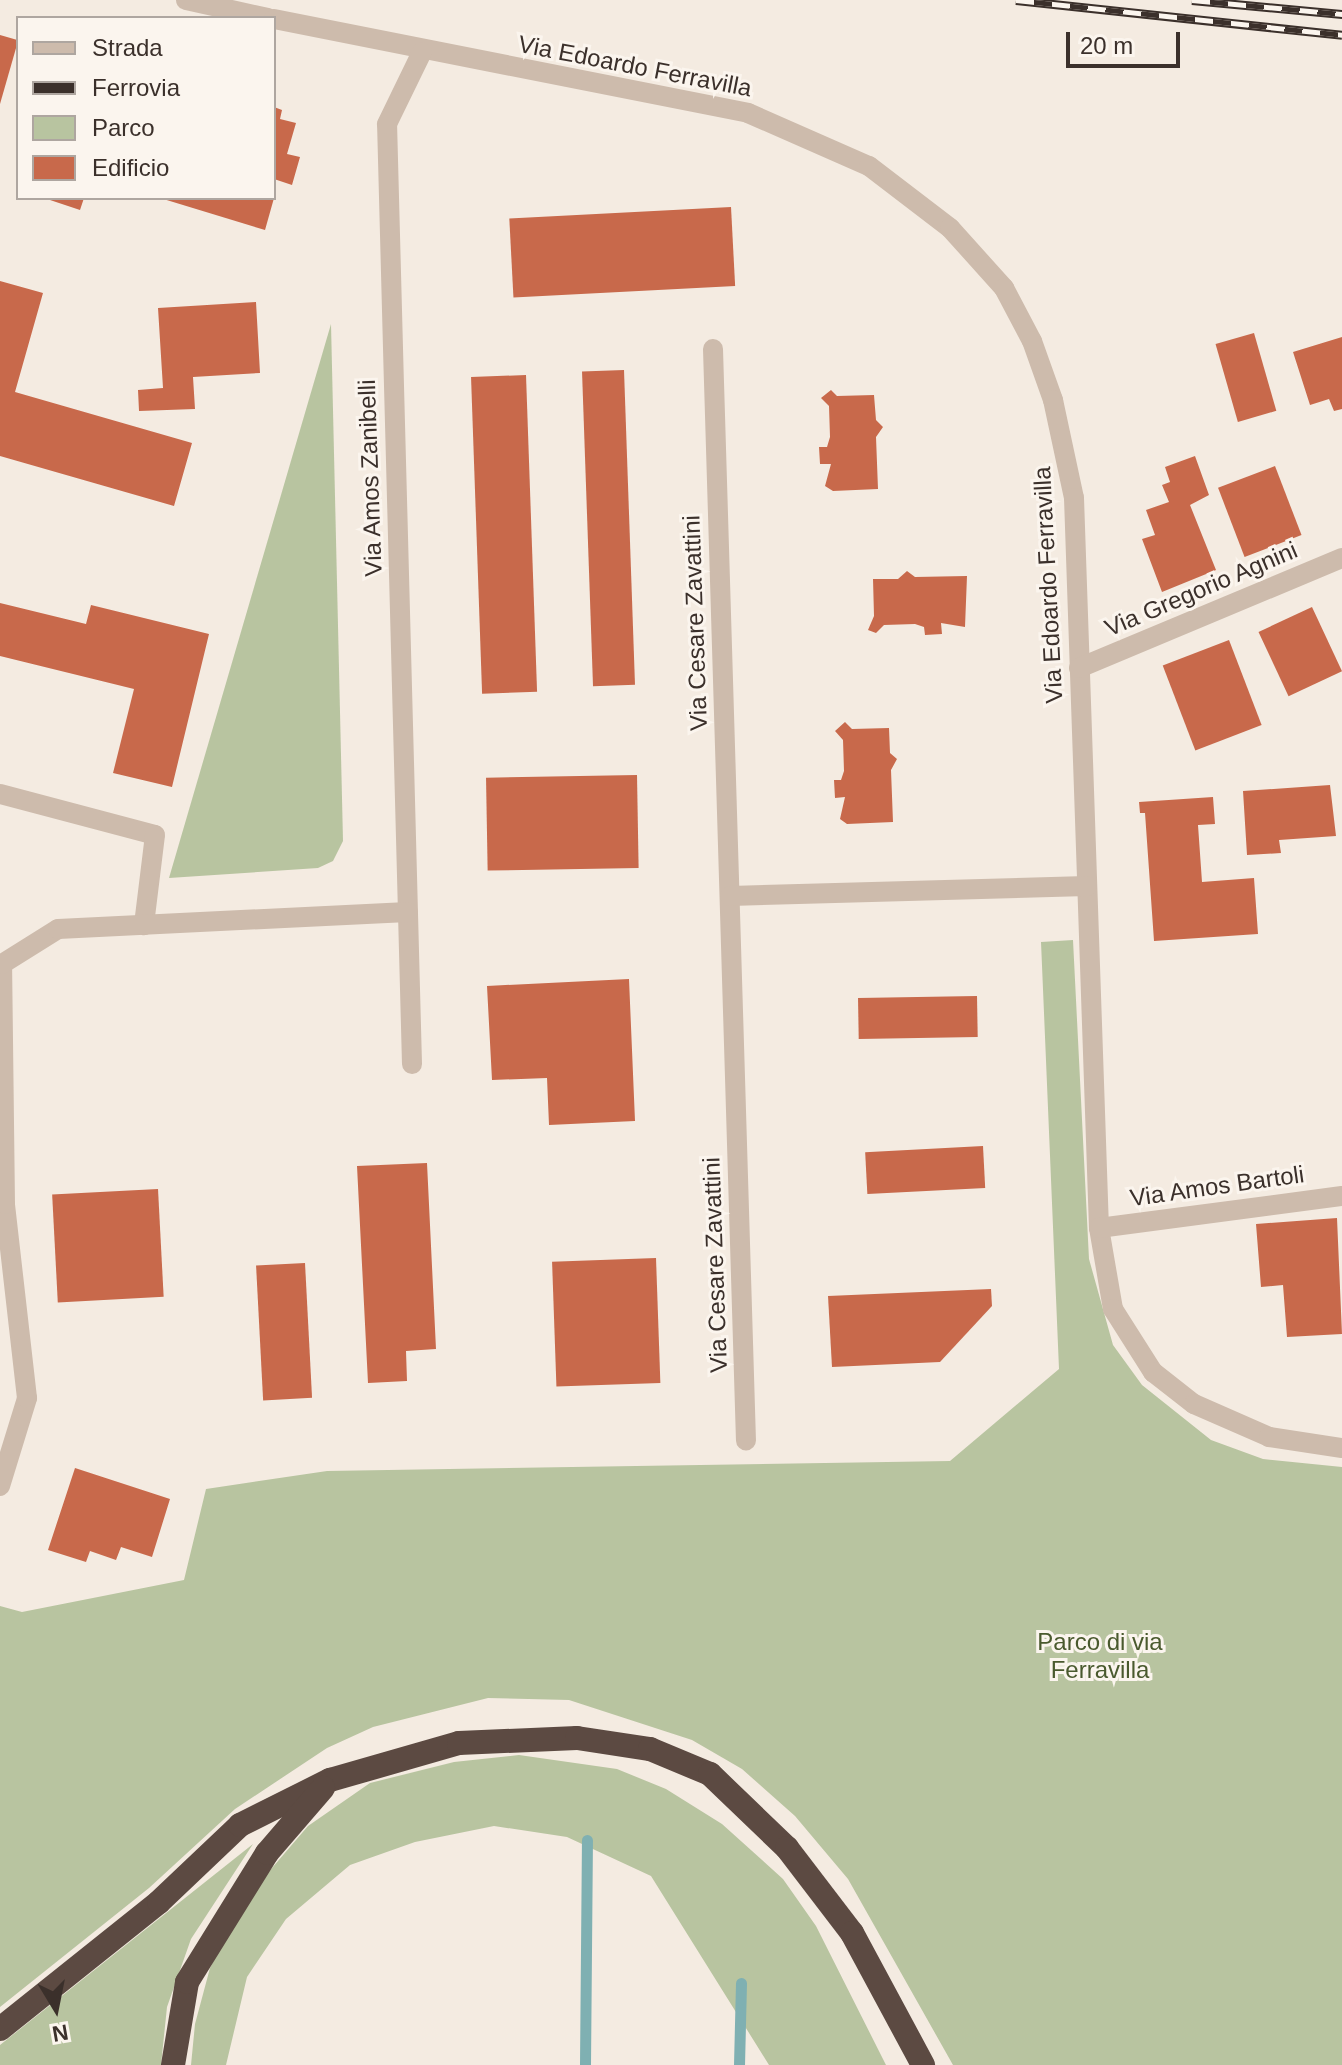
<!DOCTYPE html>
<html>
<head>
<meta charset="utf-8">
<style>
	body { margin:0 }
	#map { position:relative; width:1342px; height:2065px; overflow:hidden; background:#f4ebe1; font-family:Arial,sans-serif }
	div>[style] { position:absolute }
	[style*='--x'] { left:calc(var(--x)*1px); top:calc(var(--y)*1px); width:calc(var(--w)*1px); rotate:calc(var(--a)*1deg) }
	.green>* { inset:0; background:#b8c4a0 }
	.stream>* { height:11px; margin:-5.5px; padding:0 5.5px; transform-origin:5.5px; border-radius:5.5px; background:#7fb0b2 }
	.building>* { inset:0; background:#c8694b; transform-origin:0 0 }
	.street>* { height:20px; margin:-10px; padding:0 10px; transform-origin:10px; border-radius:10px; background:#cdbbac }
	.highway>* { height:24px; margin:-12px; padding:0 12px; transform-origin:12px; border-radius:12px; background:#5c4a42 }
	.rail>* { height:9px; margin-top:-4.5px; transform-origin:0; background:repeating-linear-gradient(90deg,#fbf5ee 0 18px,#3b302b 0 36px); box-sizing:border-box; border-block:2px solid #3b302b }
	span { translate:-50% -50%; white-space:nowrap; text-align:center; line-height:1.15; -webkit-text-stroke:6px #fbf5ee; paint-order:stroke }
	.street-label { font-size:24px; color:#3b302b }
	.park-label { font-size:24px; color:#4a5a2e }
	.legend { position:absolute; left:16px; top:16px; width:260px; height:184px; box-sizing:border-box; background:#fbf5ee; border:2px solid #aea6a0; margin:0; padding:10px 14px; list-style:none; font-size:24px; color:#3b302b }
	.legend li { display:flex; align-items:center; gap:16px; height:40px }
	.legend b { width:40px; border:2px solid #aea6a0 }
	.north { position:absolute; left:16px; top:1969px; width:80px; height:80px; -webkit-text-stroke:6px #fbf5ee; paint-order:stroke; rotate:170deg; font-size:22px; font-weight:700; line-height:32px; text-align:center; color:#3b302b }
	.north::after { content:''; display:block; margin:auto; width:28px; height:36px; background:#3b302b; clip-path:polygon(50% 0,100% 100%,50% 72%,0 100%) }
	.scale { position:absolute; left:1066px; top:32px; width:114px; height:36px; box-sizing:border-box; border:4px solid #3b302b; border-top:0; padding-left:10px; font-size:24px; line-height:28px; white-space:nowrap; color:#3b302b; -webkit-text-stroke:6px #fbf5ee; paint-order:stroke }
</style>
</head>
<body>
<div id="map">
	<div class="green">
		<i style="clip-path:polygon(331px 324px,343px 841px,333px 861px,318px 868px,169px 878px)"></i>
		<i style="clip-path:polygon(1073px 940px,1089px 1259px,1113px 1345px,1142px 1385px,1211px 1440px,1263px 1459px,1342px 1467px,1342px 2065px,953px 2065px,848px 1879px,795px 1816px,742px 1769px,692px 1740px,569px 1700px,488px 1698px,373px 1727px,327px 1748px,235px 1809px,149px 1888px,0 2007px,0 1606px,22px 1612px,184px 1580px,206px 1489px,327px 1471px,950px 1461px,1059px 1369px,1041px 942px)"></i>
		<i style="clip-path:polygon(519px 1755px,617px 1769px,666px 1789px,722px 1824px,783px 1879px,816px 1926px,886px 2065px,769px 2065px,651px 1876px,567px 1837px,494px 1826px,415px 1842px,350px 1865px,286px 1919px,247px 1977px,226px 2065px,191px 2065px,195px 2024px,210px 1968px,242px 1903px,308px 1826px,370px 1783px,454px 1762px)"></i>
		<i style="clip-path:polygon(253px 1844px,191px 1939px,167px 2007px,161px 2065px,0 2065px,0 2045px)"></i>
	</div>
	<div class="stream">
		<i style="--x:585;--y:2065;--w:225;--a:-89.5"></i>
		<i style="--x:739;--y:2065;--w:82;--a:-88.6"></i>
	</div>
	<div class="building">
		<i style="left:0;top:35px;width:19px;height:150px;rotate:16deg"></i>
		<i style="clip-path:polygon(274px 107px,282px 110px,280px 119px,296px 123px,287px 154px,300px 157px,292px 185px,274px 179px)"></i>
		<i style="clip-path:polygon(44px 198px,84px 198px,80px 210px)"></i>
		<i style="clip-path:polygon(160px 198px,274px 198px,265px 230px)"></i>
		<i style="left:731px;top:207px;width:79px;height:222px;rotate:87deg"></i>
		<i style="clip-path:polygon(0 281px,43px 293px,15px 392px,192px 443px,174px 506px,0 456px)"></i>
		<i style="clip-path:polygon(256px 302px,260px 373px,193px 377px,195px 409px,139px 411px,138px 390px,163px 388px,158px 308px)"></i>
		<i style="left:1254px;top:333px;width:81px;height:40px;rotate:74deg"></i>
		<i style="clip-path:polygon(1342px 337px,1342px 409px,1334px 411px,1329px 399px,1310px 405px,1293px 352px)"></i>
		<i style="left:624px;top:370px;width:315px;height:42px;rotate:88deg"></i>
		<i style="left:526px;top:375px;width:317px;height:55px;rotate:88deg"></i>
		<i style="clip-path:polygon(831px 390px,837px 396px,874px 395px,876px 420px,883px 427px,876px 437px,878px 489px,833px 491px,825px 486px,831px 464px,820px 464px,819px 447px,827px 447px,830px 437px,829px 406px,821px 398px)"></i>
		<i style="clip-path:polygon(1195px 456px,1209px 495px,1190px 505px,1216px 570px,1162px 592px,1142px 539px,1155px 535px,1146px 510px,1169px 502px,1162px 485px,1170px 482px,1165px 467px)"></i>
		<i style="left:1275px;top:466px;width:74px;height:61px;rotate:69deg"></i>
		<i style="clip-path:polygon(907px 571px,915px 577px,967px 576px,965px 627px,941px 623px,942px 634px,925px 635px,924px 627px,915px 624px,884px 625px,876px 633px,868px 630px,874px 616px,873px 579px,898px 579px)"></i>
		<i style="clip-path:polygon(0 603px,86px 624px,91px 605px,209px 634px,172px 787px,113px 773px,134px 689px,0 656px)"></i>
		<i style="left:1312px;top:607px;width:71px;height:59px;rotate:65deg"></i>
		<i style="left:1229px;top:640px;width:91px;height:71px;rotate:69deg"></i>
		<i style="clip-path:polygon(845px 722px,852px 729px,889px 728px,890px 753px,897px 759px,891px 770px,893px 822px,847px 824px,840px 819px,845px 797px,835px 798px,834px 780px,841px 780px,844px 771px,843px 740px,835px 731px)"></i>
		<i style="left:637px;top:775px;width:93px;height:151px;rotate:89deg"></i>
		<i style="clip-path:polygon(1330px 785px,1336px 836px,1279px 840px,1281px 853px,1247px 855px,1243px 791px)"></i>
		<i style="clip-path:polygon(1213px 797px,1215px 824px,1198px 825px,1202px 882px,1254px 878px,1258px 934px,1154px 941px,1145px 813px,1140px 813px,1139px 802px)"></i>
		<i style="clip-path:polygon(629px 979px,635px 1121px,549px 1125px,547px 1078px,492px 1080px,487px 986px)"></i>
		<i style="left:977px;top:996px;width:41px;height:119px;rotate:89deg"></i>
		<i style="left:983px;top:1146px;width:42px;height:118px;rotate:87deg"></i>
		<i style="clip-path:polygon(427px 1163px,436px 1349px,406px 1351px,407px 1381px,368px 1383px,357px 1166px)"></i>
		<i style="left:158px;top:1189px;width:108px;height:106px;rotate:87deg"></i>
		<i style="clip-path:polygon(1337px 1218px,1342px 1334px,1287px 1337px,1283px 1285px,1261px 1287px,1256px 1224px)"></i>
		<i style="left:656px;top:1258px;width:125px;height:104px;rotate:88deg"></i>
		<i style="left:305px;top:1263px;width:135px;height:49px;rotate:87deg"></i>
		<i style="clip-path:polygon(991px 1289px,992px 1306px,940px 1362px,832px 1367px,828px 1296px)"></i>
		<i style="clip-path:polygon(75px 1468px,170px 1499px,152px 1557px,121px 1547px,116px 1560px,90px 1551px,86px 1562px,48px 1550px)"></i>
	</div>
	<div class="street">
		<i style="--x:186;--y:0;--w:84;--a:12.4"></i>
		<i style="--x:274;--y:19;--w:483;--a:11.2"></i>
		<i style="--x:748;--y:113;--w:132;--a:23.7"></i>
		<i style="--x:869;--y:166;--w:102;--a:37.4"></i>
		<i style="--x:950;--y:228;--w:81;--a:48"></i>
		<i style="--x:1004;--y:288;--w:60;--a:62.2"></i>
		<i style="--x:1032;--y:341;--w:63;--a:70.4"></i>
		<i style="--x:1053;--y:400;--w:100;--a:77.9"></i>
		<i style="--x:1074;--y:498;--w:730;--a:88.04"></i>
		<i style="--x:1099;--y:1228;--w:82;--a:80.2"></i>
		<i style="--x:1113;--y:1309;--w:75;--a:57.6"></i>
		<i style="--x:1153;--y:1372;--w:52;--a:38"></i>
		<i style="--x:1194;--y:1404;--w:82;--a:23.7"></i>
		<i style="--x:1269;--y:1437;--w:74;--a:8.6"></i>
		<i style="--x:713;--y:349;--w:1092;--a:88.27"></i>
		<i style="--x:1079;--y:668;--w:285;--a:-22.7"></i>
		<i style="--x:0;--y:794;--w:160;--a:14.8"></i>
		<i style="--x:155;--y:835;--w:91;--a:97"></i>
		<i style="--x:730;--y:896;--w:357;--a:-1.6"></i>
		<i style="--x:412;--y:1064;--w:940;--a:-91.52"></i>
		<i style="--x:387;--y:124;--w:80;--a:-64.1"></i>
		<i style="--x:1099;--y:1228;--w:245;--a:-7.5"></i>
		<i style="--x:0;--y:1486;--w:92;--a:-72.9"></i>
		<i style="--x:27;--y:1398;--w:195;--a:-96.5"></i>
		<i style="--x:5;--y:1204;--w:240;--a:-90.7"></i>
		<i style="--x:2;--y:964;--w:66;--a:-32"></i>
		<i style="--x:58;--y:929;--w:350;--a:-2.8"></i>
	</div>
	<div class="highway">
		<i style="--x:0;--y:2029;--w:203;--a:-38.6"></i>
		<i style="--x:159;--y:1902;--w:112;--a:-43.5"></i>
		<i style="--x:240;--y:1825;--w:101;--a:-26.6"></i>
		<i style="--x:330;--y:1780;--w:134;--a:-16"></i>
		<i style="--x:459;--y:1743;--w:118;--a:-2.4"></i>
		<i style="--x:577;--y:1738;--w:74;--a:8.6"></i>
		<i style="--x:650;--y:1749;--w:65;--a:22.6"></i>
		<i style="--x:710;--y:1774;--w:107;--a:43.9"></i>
		<i style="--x:787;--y:1848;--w:107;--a:52.6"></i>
		<i style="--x:852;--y:1933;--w:150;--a:61.7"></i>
		<i style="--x:173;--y:2065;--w:84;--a:-80.4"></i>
		<i style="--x:187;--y:1982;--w:152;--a:-58.2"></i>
		<i style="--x:267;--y:1853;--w:86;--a:-49.3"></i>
	</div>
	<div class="rail">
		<i style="--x:1016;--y:0;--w:328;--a:6.1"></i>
		<i style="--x:1192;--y:0;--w:151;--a:5.3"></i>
	</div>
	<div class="street-label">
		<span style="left:635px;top:66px;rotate:11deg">Via Edoardo Ferravilla</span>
		<span style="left:370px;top:478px;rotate:-92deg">Via Amos Zanibelli</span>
		<span style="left:1048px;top:585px;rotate:-93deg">Via Edoardo Ferravilla</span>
		<span style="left:1201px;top:589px;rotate:-23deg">Via Gregorio Agnini</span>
		<span style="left:695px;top:623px;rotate:-92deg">Via Cesare Zavattini</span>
		<span style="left:1217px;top:1186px;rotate:-8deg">Via Amos Bartoli</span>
		<span style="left:715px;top:1265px;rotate:-92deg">Via Cesare Zavattini</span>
	</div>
	<div class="park-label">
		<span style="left:1100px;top:1656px">Parco di via<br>Ferravilla</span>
	</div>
	<ul class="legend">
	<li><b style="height:10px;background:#cdbbac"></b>Strada</li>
	<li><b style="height:10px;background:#3b302b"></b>Ferrovia</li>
	<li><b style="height:22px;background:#b8c4a0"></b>Parco</li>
	<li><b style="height:22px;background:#c8694b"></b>Edificio</li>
	</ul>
	<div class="north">N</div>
	<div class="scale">20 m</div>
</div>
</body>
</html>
